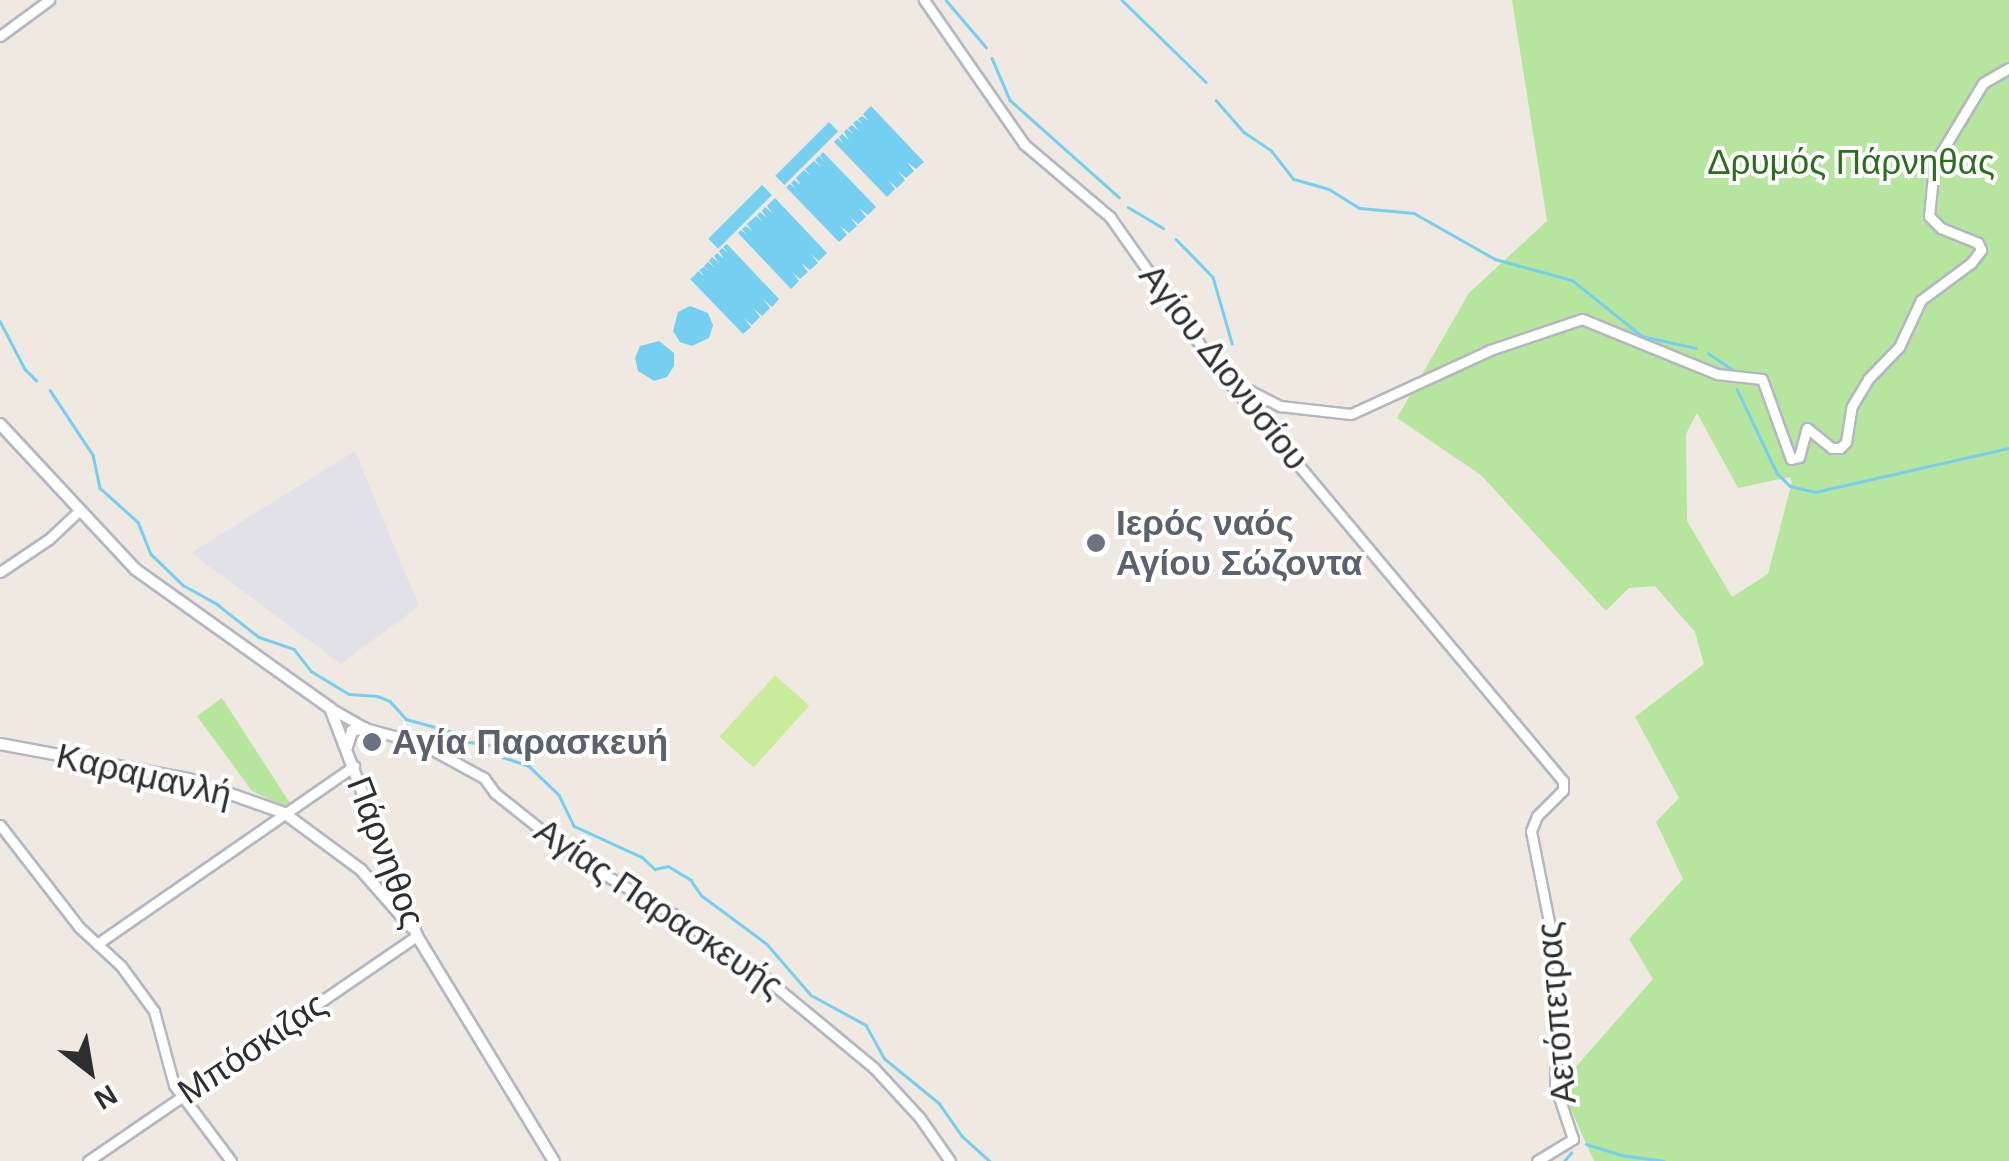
<!DOCTYPE html>
<html>
<head>
<meta charset="utf-8">
<style>
	body { margin:0 }
	#map { position:relative; width:2009px; height:1161px; overflow:hidden; background:#efe9e1; font-family:Helvetica,sans-serif }
	div>[style] { position:absolute }
	[style*='--x'] { left:calc(var(--x)*1px); top:calc(var(--y)*1px); width:calc(var(--w)*1px); rotate:calc(var(--a)*1deg) }
	.industrial>* { inset:0; background:#e3e1e8 }
	.green>* { inset:0; background:#b6e59e }
	.pitch>* { inset:0; background:#c9ec9a; transform-origin:0 0 }
	.water>* { inset:0; background:#75cff0; transform-origin:0 0 }
	.stream>* { height:2.5px; margin:-1.25px; padding:0 1.25px; transform-origin:1.25px; border-radius:1.25px; background:#75cff0 }
	.roads { filter:drop-shadow(2px 0 #b4b7c1) drop-shadow(-2px 0 #b4b7c1) drop-shadow(0 2px #b4b7c1) drop-shadow(0 -2px #b4b7c1) }
	.tertiary>* { height:9px; margin:-4.5px; padding:0 4.5px; transform-origin:4.5px; border-radius:4.5px; background:#fff }
	.secondary>* { height:10px; margin:-5px; padding:0 5px; transform-origin:5px; border-radius:5px; background:#fff }
	.dots>* { width:28px; height:28px; translate:-50% -50%; box-sizing:border-box; border:5px solid #fff; border-radius:50% }
	span { translate:-50% -50%; white-space:nowrap; text-align:center; line-height:1.15; -webkit-text-stroke:8px #fff; paint-order:stroke }
	.park-label { font-size:35px; color:#2c6e1b }
	.street-label { font-size:35px; color:#2e2e2e }
	.worship-label { font-size:35px; color:#5b616d; font-weight:700 }
	.left { translate:0 -50%; text-align:left }
	.north { position:absolute; left:40px; top:1021px; width:100px; height:100px; -webkit-text-stroke:8px #fff; paint-order:stroke; rotate:149deg; font-size:28px; font-weight:700; line-height:40px; text-align:center; color:#2e2e2e }
	.north::after { content:''; display:block; margin:auto; width:35px; height:45px; background:#2e2e2e; clip-path:polygon(50% 0,100% 100%,50% 72%,0 100%) }
</style>
</head>
<body>
<div id="map">
	<div class="industrial">
		<i style="clip-path:polygon(355px 451px,419px 606px,341px 664px,191px 553px)"></i>
	</div>
	<div class="green">
		<i style="clip-path:polygon(evenodd,1512px 0,2009px 0,2009px 1161px,1594px 1161px,1560px 1085px,1653px 979px,1629px 939px,1683px 879px,1656px 822px,1679px 798px,1635px 717px,1704px 664px,1695px 632px,1655px 586px,1629px 588px,1606px 611px,1481px 475px,1397px 418px,1469px 293px,1547px 221px,1512px 0,1697px 413px,1738px 488px,1790px 477px,1792px 482px,1768px 574px,1732px 597px,1687px 521px,1686px 434px,1697px 413px)"></i>
		<i style="clip-path:polygon(222px 698px,290px 803px,283px 806px,252px 791px,197px 716px)"></i>
	</div>
	<div class="pitch">
		<i style="left:775px;top:675px;width:46px;height:83px;rotate:42deg"></i>
	</div>
	<div class="water">
		<i style="clip-path:polygon(871px 106px,924px 162px,916px 169px,907px 162px,914px 171px,906px 178px,898px 171px,905px 180px,897px 188px,888px 180px,895px 189px,887px 197px,834px 142px,838px 138px,844px 144px,839px 137px,842px 134px,849px 140px,844px 132px,847px 129px,854px 135px,848px 128px,852px 125px,859px 131px,853px 123px,857px 120px,863px 125px,858px 119px,862px 116px,869px 121px,863px 114px)"></i>
		<i style="left:829px;top:122px;width:13px;height:76px;rotate:45deg"></i>
		<i style="clip-path:polygon(823px 152px,876px 207px,868px 215px,859px 208px,866px 217px,858px 224px,850px 217px,857px 226px,849px 233px,840px 226px,847px 235px,839px 242px,786px 187px,790px 184px,796px 189px,791px 183px,794px 180px,801px 185px,796px 178px,804px 170px,811px 176px,805px 169px,814px 161px,821px 167px,815px 160px,819px 156px,825px 162px,820px 156px)"></i>
		<i style="left:762px;top:185px;width:14px;height:76px;rotate:45deg"></i>
		<i style="clip-path:polygon(775px 198px,827px 253px,819px 261px,811px 254px,818px 263px,810px 270px,801px 263px,808px 272px,800px 279px,792px 272px,799px 281px,791px 289px,738px 233px,741px 230px,747px 235px,742px 229px,746px 226px,753px 232px,747px 224px,756px 216px,763px 222px,757px 215px,760px 212px,767px 218px,762px 211px,765px 207px,772px 213px,767px 206px)"></i>
		<i style="clip-path:polygon(727px 244px,779px 299px,772px 307px,763px 299px,770px 308px,762px 316px,753px 308px,760px 317px,752px 325px,744px 318px,751px 327px,743px 334px,690px 279px,694px 276px,700px 282px,694px 276px,698px 271px,705px 277px,699px 270px,704px 267px,710px 272px,704px 266px,708px 262px,715px 268px,709px 261px,712px 257px,719px 263px,714px 256px,717px 253px,724px 259px,719px 251px,722px 248px,728px 253px,723px 247px)"></i>
		<i style="clip-path:polygon(690px 306px,708px 313px,713px 325px,709px 338px,692px 346px,680px 342px,673px 331px,678px 312px)"></i>
		<i style="clip-path:polygon(659px 341px,674px 353px,674px 366px,667px 377px,654px 381px,638px 371px,635px 358px,640px 346px)"></i>
	</div>
	<div class="stream">
		<i style="--x:946;--y:0;--w:62;--a:49.6"></i>
		<i style="--x:1122;--y:0;--w:117;--a:44.3"></i>
		<i style="--x:992;--y:58;--w:46;--a:66.8"></i>
		<i style="--x:1010;--y:100;--w:146;--a:41.7"></i>
		<i style="--x:1216;--y:100;--w:43;--a:48.8"></i>
		<i style="--x:1244;--y:132;--w:32;--a:34"></i>
		<i style="--x:1271;--y:150;--w:37;--a:52"></i>
		<i style="--x:1294;--y:179;--w:36;--a:16"></i>
		<i style="--x:1329;--y:189;--w:36;--a:32"></i>
		<i style="--x:1360;--y:208;--w:54;--a:5.3"></i>
		<i style="--x:1414;--y:213;--w:93;--a:29.6"></i>
		<i style="--x:1495;--y:259;--w:80;--a:15.3"></i>
		<i style="--x:1572;--y:280;--w:90;--a:38.7"></i>
		<i style="--x:1642;--y:336;--w:55;--a:12.5"></i>
		<i style="--x:1128;--y:207;--w:41;--a:31"></i>
		<i style="--x:1176;--y:239;--w:53;--a:45.8"></i>
		<i style="--x:1213;--y:277;--w:69;--a:73.9"></i>
		<i style="--x:0;--y:321;--w:54;--a:62.5"></i>
		<i style="--x:25;--y:369;--w:16;--a:45"></i>
		<i style="--x:1708;--y:353;--w:29;--a:34"></i>
		<i style="--x:1737;--y:389;--w:93;--a:64.5"></i>
		<i style="--x:1777;--y:473;--w:18;--a:45"></i>
		<i style="--x:1790;--y:486;--w:26;--a:13"></i>
		<i style="--x:1815;--y:492;--w:199;--a:-12.8"></i>
		<i style="--x:50;--y:390;--w:78;--a:56.5"></i>
		<i style="--x:93;--y:455;--w:34;--a:78"></i>
		<i style="--x:100;--y:488;--w:51;--a:41.8"></i>
		<i style="--x:138;--y:522;--w:35;--a:68"></i>
		<i style="--x:151;--y:554;--w:45;--a:44.1"></i>
		<i style="--x:183;--y:585;--w:39;--a:29"></i>
		<i style="--x:217;--y:604;--w:53;--a:38.2"></i>
		<i style="--x:259;--y:637;--w:37;--a:19"></i>
		<i style="--x:294;--y:649;--w:28;--a:52"></i>
		<i style="--x:311;--y:671;--w:44;--a:31.2"></i>
		<i style="--x:349;--y:694;--w:28;--a:4"></i>
		<i style="--x:377;--y:696;--w:14;--a:21"></i>
		<i style="--x:390;--y:701;--w:24;--a:48"></i>
		<i style="--x:406;--y:719;--w:49;--a:15.5"></i>
		<i style="--x:453;--y:732;--w:13;--a:45"></i>
		<i style="--x:462;--y:741;--w:28;--a:8"></i>
		<i style="--x:490;--y:745;--w:18;--a:43"></i>
		<i style="--x:503;--y:757;--w:28;--a:19"></i>
		<i style="--x:529;--y:766;--w:42;--a:44"></i>
		<i style="--x:559;--y:795;--w:34;--a:64"></i>
		<i style="--x:574;--y:826;--w:75;--a:24.5"></i>
		<i style="--x:642;--y:857;--w:18;--a:43"></i>
		<i style="--x:655;--y:869;--w:13;--a:-13"></i>
		<i style="--x:668;--y:866;--w:27;--a:31"></i>
		<i style="--x:691;--y:880;--w:18;--a:56"></i>
		<i style="--x:701;--y:895;--w:82;--a:36.6"></i>
		<i style="--x:767;--y:944;--w:67;--a:49.2"></i>
		<i style="--x:811;--y:995;--w:63;--a:28.6"></i>
		<i style="--x:866;--y:1025;--w:39;--a:61"></i>
		<i style="--x:885;--y:1059;--w:70;--a:39.2"></i>
		<i style="--x:939;--y:1103;--w:40;--a:55.1"></i>
		<i style="--x:962;--y:1136;--w:38;--a:42"></i>
		<i style="--x:1586;--y:1144;--w:37;--a:17"></i>
		<i style="--x:1621;--y:1155;--w:43;--a:7.9"></i>
		<i style="--x:1564;--y:1161;--w:11;--a:-49"></i>
	</div>
	<div class="roads">
		<div class="tertiary">
			<i style="--x:924;--y:0;--w:175;--a:55.2"></i>
			<i style="--x:1024;--y:144;--w:113;--a:40.3"></i>
			<i style="--x:1110;--y:217;--w:179;--a:54.8"></i>
			<i style="--x:1213;--y:363;--w:545;--a:50.06"></i>
			<i style="--x:1563;--y:781;--w:9;--a:90"></i>
			<i style="--x:1563;--y:790;--w:37;--a:135"></i>
			<i style="--x:1537;--y:816;--w:16;--a:112"></i>
			<i style="--x:1531;--y:831;--w:150;--a:78.8"></i>
			<i style="--x:1560;--y:978;--w:107;--a:92.7"></i>
			<i style="--x:1555;--y:1085;--w:57;--a:71.6"></i>
			<i style="--x:1573;--y:1139;--w:42;--a:148.6"></i>
			<i style="--x:0;--y:36;--w:61;--a:-36.3"></i>
			<i style="--x:1235;--y:383;--w:51;--a:27.1"></i>
			<i style="--x:1280;--y:406;--w:71;--a:6.4"></i>
			<i style="--x:1351;--y:414;--w:153;--a:-24.7"></i>
			<i style="--x:1490;--y:350;--w:97;--a:-18.6"></i>
			<i style="--x:1582;--y:319;--w:146;--a:22.2"></i>
			<i style="--x:1717;--y:374;--w:45;--a:6.3"></i>
			<i style="--x:1762;--y:379;--w:85;--a:70.1"></i>
			<i style="--x:1791;--y:459;--w:8;--a:-14"></i>
			<i style="--x:1799;--y:457;--w:30;--a:-75"></i>
			<i style="--x:1807;--y:428;--w:32;--a:39"></i>
			<i style="--x:1832;--y:448;--w:8;--a:0"></i>
			<i style="--x:1840;--y:448;--w:8;--a:-45"></i>
			<i style="--x:1846;--y:442;--w:36;--a:-81"></i>
			<i style="--x:1852;--y:406;--w:31;--a:-59"></i>
			<i style="--x:1868;--y:379;--w:45;--a:-45.9"></i>
			<i style="--x:1899;--y:347;--w:52;--a:-64.9"></i>
			<i style="--x:1921;--y:300;--w:62;--a:-36.5"></i>
			<i style="--x:1971;--y:263;--w:16;--a:-52"></i>
			<i style="--x:1981;--y:250;--w:8;--a:-113"></i>
			<i style="--x:1978;--y:243;--w:40;--a:-158"></i>
			<i style="--x:1941;--y:228;--w:17;--a:-135"></i>
			<i style="--x:1929;--y:216;--w:40;--a:-84.3"></i>
			<i style="--x:1933;--y:176;--w:15;--a:-79"></i>
			<i style="--x:1936;--y:161;--w:91;--a:-58.9"></i>
			<i style="--x:1983;--y:83;--w:30;--a:-30"></i>
			<i style="--x:0;--y:572;--w:59;--a:-34"></i>
			<i style="--x:49;--y:539;--w:42;--a:-43.1"></i>
			<i style="--x:330;--y:708;--w:40;--a:29.7"></i>
			<i style="--x:365;--y:728;--w:57;--a:15.3"></i>
			<i style="--x:420;--y:743;--w:73;--a:28.7"></i>
			<i style="--x:484;--y:778;--w:19;--a:54"></i>
			<i style="--x:495;--y:793;--w:107;--a:38.6"></i>
			<i style="--x:579;--y:860;--w:108;--a:29.9"></i>
			<i style="--x:673;--y:914;--w:103;--a:34.3"></i>
			<i style="--x:758;--y:972;--w:151;--a:39.6"></i>
			<i style="--x:874;--y:1068;--w:68;--a:47.4"></i>
			<i style="--x:920;--y:1118;--w:52;--a:55.1"></i>
			<i style="--x:0;--y:825;--w:129;--a:52.2"></i>
			<i style="--x:79;--y:927;--w:57;--a:42.9"></i>
			<i style="--x:121;--y:966;--w:56;--a:53.7"></i>
			<i style="--x:154;--y:1011;--w:77;--a:74.9"></i>
			<i style="--x:174;--y:1085;--w:95;--a:53.1"></i>
			<i style="--x:97;--y:944;--w:313;--a:-34.7"></i>
			<i style="--x:88;--y:1161;--w:399;--a:-34.4"></i>
		</div>
		<div class="secondary">
			<i style="--x:0;--y:424;--w:198;--a:47"></i>
			<i style="--x:135;--y:569;--w:239;--a:35.5"></i>
			<i style="--x:330;--y:708;--w:244;--a:69.1"></i>
			<i style="--x:417;--y:936;--w:263;--a:58.7"></i>
			<i style="--x:0;--y:744;--w:191;--a:10.5"></i>
			<i style="--x:188;--y:779;--w:102;--a:19.5"></i>
			<i style="--x:284;--y:813;--w:96;--a:36.5"></i>
			<i style="--x:361;--y:870;--w:76;--a:48.7"></i>
			<i style="--x:347;--y:747;--w:17;--a:-73"></i>
			<i style="--x:352;--y:731;--w:13;--a:-13"></i>
		</div>
	</div>
	<div class="dots">
		<i style="left:1096px;top:543px;background:#6b7280"></i>
		<i style="left:372px;top:742px;background:#6b7280"></i>
	</div>
	<div class="park-label">
		<span style="left:1851px;top:162px">Δρυμός Πάρνηθας</span>
	</div>
	<div class="street-label">
		<span style="left:1224px;top:367px;rotate:52deg">Αγίου Διονυσίου</span>
		<span style="left:144px;top:775px;rotate:13deg">Καραμανλή</span>
		<span style="left:386px;top:852px;rotate:69deg">Πάρνηθος</span>
		<span style="left:659px;top:908px;rotate:34deg">Αγίας Παρασκευής</span>
		<span style="left:1556px;top:1013px;rotate:-95deg">Αετόπετρας</span>
		<span style="left:252px;top:1048px;rotate:-34deg">Μπόσκιζας</span>
	</div>
	<div class="worship-label">
		<span class="left" style="left:1116px;top:543px">Ιερός ναός<br>Αγίου Σώζοντα</span>
		<span class="left" style="left:392px;top:742px">Αγία Παρασκευή</span>
	</div>
	<div class="north">N</div>
</div>
</body>
</html>
